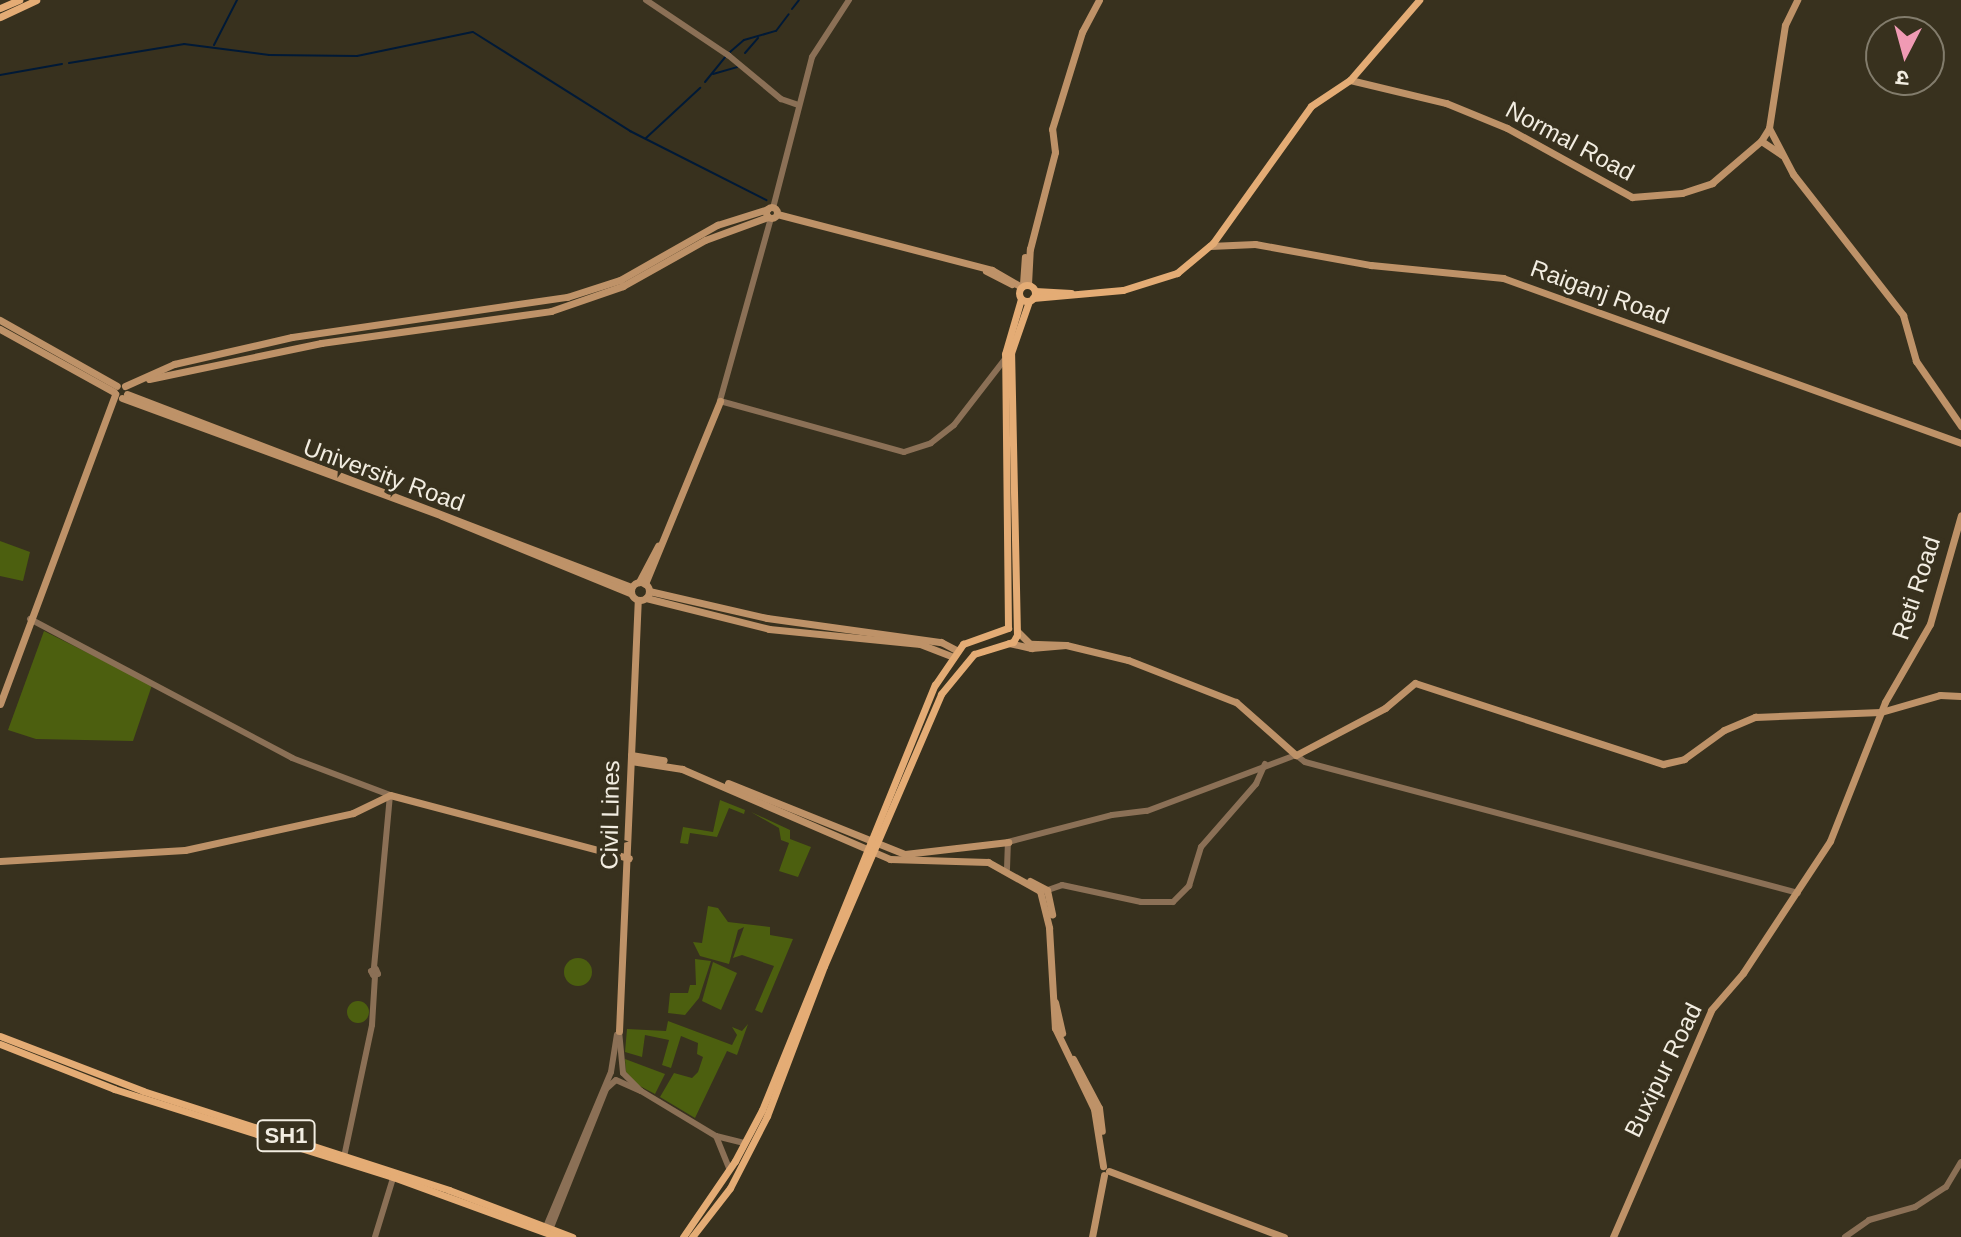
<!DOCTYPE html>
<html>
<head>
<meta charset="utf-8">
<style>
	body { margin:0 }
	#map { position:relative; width:1961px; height:1237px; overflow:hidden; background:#38311e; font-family:Helvetica,"Noto Sans Devanagari",sans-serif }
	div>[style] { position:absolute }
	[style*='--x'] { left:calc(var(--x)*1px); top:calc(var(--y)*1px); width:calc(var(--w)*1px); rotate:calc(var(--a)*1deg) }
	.green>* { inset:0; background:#4c5f0f }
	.round { border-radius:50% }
	.stream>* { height:2px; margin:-1px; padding:0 1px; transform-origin:1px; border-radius:1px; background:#001936 }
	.tertiary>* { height:6px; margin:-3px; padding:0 3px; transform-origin:3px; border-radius:3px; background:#8b7056 }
	.secondary>* { height:7px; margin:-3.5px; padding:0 3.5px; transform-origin:3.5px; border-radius:3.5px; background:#be9268 }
	.secondary>.ring { margin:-3.5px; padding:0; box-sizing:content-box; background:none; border:7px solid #be9268; border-radius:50% }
	.primary>* { height:7px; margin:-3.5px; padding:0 3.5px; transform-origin:3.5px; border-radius:3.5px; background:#e4ac75 }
	.primary>.ring { margin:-3.5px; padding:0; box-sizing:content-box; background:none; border:7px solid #e4ac75; border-radius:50% }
	span { translate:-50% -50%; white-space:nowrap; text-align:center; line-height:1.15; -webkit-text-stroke:7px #38311e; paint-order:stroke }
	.shield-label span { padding:2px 6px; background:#38311e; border:2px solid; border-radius:6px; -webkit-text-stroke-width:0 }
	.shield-label { font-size:22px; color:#f2ede1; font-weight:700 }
	.street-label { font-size:24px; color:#f2ede1 }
	.north { position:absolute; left:1865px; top:16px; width:80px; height:80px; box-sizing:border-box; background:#38311e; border:2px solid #827c6c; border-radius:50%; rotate:186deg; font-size:22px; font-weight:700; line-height:32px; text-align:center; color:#f2ede1 }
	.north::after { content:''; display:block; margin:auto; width:28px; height:36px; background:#f09ab4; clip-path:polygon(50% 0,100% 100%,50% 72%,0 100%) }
</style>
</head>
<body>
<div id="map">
	<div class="green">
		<i style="clip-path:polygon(0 541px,30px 552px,23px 581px,0 576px)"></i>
		<i style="clip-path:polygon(44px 631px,152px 685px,133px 741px,36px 739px,8px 730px)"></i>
		<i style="clip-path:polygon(720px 800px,745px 810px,744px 814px,729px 808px,717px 837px,690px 833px,688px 844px,680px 843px,683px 827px,713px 832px)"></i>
		<i style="clip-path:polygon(751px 812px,790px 830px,790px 839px,811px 847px,798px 877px,779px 871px,789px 843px,781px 840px,779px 828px)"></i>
		<i style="clip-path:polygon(708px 906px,718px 908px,728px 922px,770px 927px,770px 935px,793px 939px,762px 1013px,755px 1010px,774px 966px,742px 955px,733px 958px,744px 927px,738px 930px,729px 964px,700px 956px,693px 942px,702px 943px)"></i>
		<i class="round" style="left:564px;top:958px;width:28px;height:28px"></i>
		<i style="clip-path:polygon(695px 959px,711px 961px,699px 998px,685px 1015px,668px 1013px,670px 993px,688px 993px,690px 985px,696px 985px)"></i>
		<i style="clip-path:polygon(713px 962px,737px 973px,721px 1010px,702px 1001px)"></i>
		<i class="round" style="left:347px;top:1001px;width:22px;height:22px"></i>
		<i style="clip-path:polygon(668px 1021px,732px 1045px,737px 1035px,732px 1027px,742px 1031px,748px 1024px,737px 1055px,727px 1051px,695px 1118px,660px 1097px,674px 1073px,692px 1078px,698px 1072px,703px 1057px,697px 1054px,698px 1043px,681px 1036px,671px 1068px,662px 1065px,669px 1040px,645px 1035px,642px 1057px,625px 1052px,627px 1029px,666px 1031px)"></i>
		<i style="clip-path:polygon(625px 1059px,665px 1074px,655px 1094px,636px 1084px,626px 1072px)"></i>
	</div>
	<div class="stream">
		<i style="--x:792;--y:9;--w:11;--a:-52"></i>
		<i style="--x:214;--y:45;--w:51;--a:-62.9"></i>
		<i style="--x:730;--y:52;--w:18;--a:-41"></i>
		<i style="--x:744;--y:40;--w:33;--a:-16"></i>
		<i style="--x:776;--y:31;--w:21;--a:-53"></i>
		<i style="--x:745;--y:53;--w:20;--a:-49"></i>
		<i style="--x:69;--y:63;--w:117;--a:-9.4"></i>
		<i style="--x:184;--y:44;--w:86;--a:7.4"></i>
		<i style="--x:269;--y:55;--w:88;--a:0.7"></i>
		<i style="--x:357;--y:56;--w:118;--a:-11.7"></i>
		<i style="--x:473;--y:32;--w:186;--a:32.2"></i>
		<i style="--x:630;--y:131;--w:153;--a:26.9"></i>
		<i style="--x:713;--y:74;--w:25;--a:-16"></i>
		<i style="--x:0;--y:75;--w:63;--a:-10.1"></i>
		<i style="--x:705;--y:82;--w:32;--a:-51"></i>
		<i style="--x:646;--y:138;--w:74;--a:-42.8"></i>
	</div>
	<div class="tertiary">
		<i style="--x:646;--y:0;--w:99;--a:33.9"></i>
		<i style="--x:728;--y:55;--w:69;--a:39.7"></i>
		<i style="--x:781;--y:99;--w:18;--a:19"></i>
		<i style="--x:773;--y:208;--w:156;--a:-75.5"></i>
		<i style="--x:812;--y:57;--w:68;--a:-57"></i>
		<i style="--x:771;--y:218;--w:190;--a:105.6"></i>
		<i style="--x:720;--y:401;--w:191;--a:15.5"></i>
		<i style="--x:904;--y:452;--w:28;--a:-18"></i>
		<i style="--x:931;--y:443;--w:29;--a:-38"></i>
		<i style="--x:954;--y:425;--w:83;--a:-52.3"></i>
		<i style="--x:30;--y:619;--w:297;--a:27.9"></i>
		<i style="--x:292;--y:758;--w:105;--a:20.7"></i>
		<i style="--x:390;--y:795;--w:175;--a:95.3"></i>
		<i style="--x:1007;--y:869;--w:27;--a:-88"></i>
		<i style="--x:1008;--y:842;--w:107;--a:-14.6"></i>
		<i style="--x:1112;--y:815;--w:35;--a:-7"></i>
		<i style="--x:1147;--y:811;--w:159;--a:-20.6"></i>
		<i style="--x:1296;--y:755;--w:11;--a:38"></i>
		<i style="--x:1305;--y:762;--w:510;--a:14.88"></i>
		<i style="--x:1045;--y:891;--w:18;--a:-19"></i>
		<i style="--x:1062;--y:885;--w:81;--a:12.1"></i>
		<i style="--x:1141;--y:902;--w:32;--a:0"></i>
		<i style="--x:1173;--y:902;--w:23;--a:-45"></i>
		<i style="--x:1189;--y:886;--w:41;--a:-72.9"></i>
		<i style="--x:1201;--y:847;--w:84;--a:-48.9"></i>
		<i style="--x:1256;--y:784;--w:22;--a:-66"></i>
		<i style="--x:376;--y:969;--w:5;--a:68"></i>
		<i style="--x:378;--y:974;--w:5;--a:169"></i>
		<i style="--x:373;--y:975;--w:4;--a:-117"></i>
		<i style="--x:371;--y:971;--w:5;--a:-22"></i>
		<i style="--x:641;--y:1091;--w:87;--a:31"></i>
		<i style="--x:716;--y:1136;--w:30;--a:14"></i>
		<i style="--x:716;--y:1136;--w:35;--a:68"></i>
		<i style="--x:344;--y:1157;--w:135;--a:-78"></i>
		<i style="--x:372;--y:1025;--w:49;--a:-86.5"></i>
		<i style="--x:545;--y:1229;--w:170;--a:-67.2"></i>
		<i style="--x:611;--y:1072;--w:38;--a:-81"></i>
		<i style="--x:550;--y:1230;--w:152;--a:-68.3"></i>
		<i style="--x:606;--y:1089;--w:13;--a:-42"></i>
		<i style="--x:616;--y:1080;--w:27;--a:24"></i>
		<i style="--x:641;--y:1091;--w:25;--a:-135"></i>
		<i style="--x:623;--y:1073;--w:42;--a:-95.4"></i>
		<i style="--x:375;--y:1237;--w:65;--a:-73"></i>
		<i style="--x:1845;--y:1237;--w:29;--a:-35"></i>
		<i style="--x:1869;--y:1220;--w:48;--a:-15.8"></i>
		<i style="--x:1915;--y:1207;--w:37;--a:-33"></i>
		<i style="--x:1946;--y:1187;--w:29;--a:-59"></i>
	</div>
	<div class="secondary">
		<i style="--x:1350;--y:80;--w:99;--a:13.5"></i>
		<i style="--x:1446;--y:103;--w:66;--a:22.3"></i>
		<i style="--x:1507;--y:128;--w:143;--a:28.9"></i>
		<i style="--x:1632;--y:197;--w:50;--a:-4.6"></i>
		<i style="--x:1682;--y:193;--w:32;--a:-18"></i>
		<i style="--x:1712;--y:183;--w:65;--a:-40.6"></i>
		<i style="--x:1769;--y:128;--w:104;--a:-81.2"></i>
		<i style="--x:1785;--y:25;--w:28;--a:-64"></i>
		<i style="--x:1782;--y:155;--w:25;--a:-146"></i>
		<i style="--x:1761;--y:141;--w:15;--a:-58"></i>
		<i style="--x:1769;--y:128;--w:52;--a:62.4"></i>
		<i style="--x:1793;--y:174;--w:179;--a:52"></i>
		<i style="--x:1903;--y:315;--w:48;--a:74.2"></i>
		<i style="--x:1916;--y:361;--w:79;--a:55.3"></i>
		<i class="ring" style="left:766.5px;top:207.5px;width:4px;height:4px"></i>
		<i style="--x:777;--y:214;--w:222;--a:14.6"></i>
		<i style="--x:992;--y:270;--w:34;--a:30"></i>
		<i style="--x:1210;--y:246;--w:45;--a:-2.5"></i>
		<i style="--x:1255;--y:244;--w:118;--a:10.3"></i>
		<i style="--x:1371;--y:265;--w:133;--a:5.6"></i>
		<i style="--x:1503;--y:278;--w:487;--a:19.8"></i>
		<i style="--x:986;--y:271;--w:29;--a:27"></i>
		<i style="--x:1023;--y:284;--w:27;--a:-86"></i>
		<i style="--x:1028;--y:284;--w:35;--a:-87"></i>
		<i style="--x:1030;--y:249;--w:100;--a:-75.5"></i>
		<i style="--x:1055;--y:152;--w:23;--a:-97"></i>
		<i style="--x:1052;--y:129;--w:102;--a:-72.8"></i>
		<i style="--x:1082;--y:32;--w:36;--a:-62"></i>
		<i style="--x:0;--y:320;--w:134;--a:29.4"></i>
		<i style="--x:0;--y:329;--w:130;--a:28.9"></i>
		<i style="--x:149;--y:379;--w:176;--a:-11.8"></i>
		<i style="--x:321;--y:343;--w:232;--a:-7.9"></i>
		<i style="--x:551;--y:311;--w:76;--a:-19.1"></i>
		<i style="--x:623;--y:286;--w:94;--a:-29.3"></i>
		<i style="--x:705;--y:240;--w:67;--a:-20.1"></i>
		<i style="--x:125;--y:386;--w:54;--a:-24.2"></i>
		<i style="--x:174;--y:364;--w:121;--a:-12.9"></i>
		<i style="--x:292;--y:337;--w:278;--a:-8.3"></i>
		<i style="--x:567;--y:297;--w:56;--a:-17.8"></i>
		<i style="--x:620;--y:280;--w:112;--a:-29.6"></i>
		<i style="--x:717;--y:225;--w:53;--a:-17.4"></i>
		<i style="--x:127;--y:394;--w:540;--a:20.95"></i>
		<i style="--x:122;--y:398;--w:341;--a:20.2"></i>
		<i style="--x:442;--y:516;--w:203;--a:22.3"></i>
		<i class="ring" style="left:631px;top:582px;width:11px;height:11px"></i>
		<i style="--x:639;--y:582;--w:41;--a:-62.2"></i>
		<i style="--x:645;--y:584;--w:198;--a:-67.7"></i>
		<i style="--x:649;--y:591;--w:121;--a:12.9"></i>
		<i style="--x:767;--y:618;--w:176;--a:7.9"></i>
		<i style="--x:941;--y:642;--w:19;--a:28"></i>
		<i style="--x:646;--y:598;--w:127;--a:14.1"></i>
		<i style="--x:769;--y:629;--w:152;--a:5.7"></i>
		<i style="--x:920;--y:644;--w:36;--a:21"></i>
		<i style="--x:1009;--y:643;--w:23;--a:13"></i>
		<i style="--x:1031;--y:648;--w:35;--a:-5"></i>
		<i style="--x:1066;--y:645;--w:36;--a:-178"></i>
		<i style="--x:1030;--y:644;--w:18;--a:-135"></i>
		<i style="--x:1066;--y:645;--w:64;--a:13.6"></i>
		<i style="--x:1128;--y:660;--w:116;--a:21.3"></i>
		<i style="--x:1236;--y:702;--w:80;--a:41.5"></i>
		<i style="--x:1296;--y:755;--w:101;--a:-27.8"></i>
		<i style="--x:1385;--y:708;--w:39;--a:-40"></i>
		<i style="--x:1415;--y:683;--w:261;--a:18.1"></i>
		<i style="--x:1663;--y:764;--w:22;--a:-13"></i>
		<i style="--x:1684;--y:759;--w:49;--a:-35.9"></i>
		<i style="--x:1724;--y:730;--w:34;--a:-23"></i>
		<i style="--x:1755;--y:717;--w:126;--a:-2.3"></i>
		<i style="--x:1881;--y:712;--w:61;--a:-16.1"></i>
		<i style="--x:1940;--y:695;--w:21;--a:3"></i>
		<i style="--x:0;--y:704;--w:331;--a:-69.6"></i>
		<i style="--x:631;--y:755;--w:33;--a:9"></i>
		<i style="--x:631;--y:761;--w:52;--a:8.9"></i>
		<i style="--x:682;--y:769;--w:227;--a:23.4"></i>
		<i style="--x:890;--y:859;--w:98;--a:1.8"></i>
		<i style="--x:988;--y:862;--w:60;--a:29.1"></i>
		<i style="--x:1040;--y:891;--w:38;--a:76"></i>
		<i style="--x:1049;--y:928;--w:100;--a:86.6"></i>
		<i style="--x:1055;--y:1028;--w:90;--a:64.3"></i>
		<i style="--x:1094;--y:1109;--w:58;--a:81"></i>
		<i style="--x:728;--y:783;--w:191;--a:21.9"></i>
		<i style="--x:905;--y:854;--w:104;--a:-6.6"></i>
		<i style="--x:0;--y:861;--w:185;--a:-3.4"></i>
		<i style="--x:185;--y:850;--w:172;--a:-12.4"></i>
		<i style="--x:353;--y:813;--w:41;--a:-25.9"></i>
		<i style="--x:390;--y:795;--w:247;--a:14.8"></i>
		<i style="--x:1030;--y:881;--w:19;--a:28"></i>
		<i style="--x:1047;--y:890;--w:25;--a:78"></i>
		<i style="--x:1055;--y:1002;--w:32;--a:77"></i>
		<i style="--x:619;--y:1031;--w:431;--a:-87.5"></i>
		<i style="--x:1073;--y:1059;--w:55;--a:62"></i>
		<i style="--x:1099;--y:1108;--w:23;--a:83"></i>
		<i style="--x:1109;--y:1171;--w:187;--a:20.7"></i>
		<i style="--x:1092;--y:1237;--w:63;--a:-79"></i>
		<i style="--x:1613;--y:1237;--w:247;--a:-66.6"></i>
		<i style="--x:1711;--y:1010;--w:49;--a:-49.1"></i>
		<i style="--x:1743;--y:973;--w:158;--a:-56.6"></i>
		<i style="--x:1830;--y:841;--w:149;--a:-68.4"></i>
		<i style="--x:1885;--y:702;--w:90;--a:-60"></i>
		<i style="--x:1930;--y:624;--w:113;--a:-74.1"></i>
	</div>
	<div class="primary">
		<i style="--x:0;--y:8;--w:21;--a:-23"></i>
		<i style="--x:0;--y:17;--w:40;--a:-25"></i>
		<i class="ring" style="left:1019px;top:285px;width:9px;height:9px"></i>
		<i style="--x:1035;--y:291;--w:36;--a:3"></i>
		<i style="--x:1033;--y:298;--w:90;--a:-5.1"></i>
		<i style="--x:1123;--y:290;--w:57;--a:-17.5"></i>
		<i style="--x:1177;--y:273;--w:47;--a:-39.8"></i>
		<i style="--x:1213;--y:243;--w:168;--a:-54.4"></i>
		<i style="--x:1311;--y:106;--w:47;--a:-33.7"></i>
		<i style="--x:1350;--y:80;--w:106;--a:-49.2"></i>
		<i style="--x:0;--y:1036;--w:153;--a:21"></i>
		<i style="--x:143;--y:1091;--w:322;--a:17.9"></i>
		<i style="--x:449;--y:1190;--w:132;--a:20.9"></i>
		<i style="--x:0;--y:1044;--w:123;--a:21.5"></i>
		<i style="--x:114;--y:1089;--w:293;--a:17.5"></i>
		<i style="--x:393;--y:1177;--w:176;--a:20"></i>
		<i style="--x:683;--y:1237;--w:92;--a:-55.6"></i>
		<i style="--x:735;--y:1161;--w:58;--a:-62.1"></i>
		<i style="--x:762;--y:1110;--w:459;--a:-67.9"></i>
		<i style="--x:935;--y:685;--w:50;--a:-55.7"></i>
		<i style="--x:963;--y:644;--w:48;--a:-19.6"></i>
		<i style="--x:1008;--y:628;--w:274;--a:-90.6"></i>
		<i style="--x:1005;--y:354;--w:57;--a:-73.8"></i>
		<i style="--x:692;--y:1237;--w:62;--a:-52.2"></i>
		<i style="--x:730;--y:1188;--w:81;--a:-62.8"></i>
		<i style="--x:767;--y:1116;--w:160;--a:-69.2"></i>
		<i style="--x:824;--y:966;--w:296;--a:-66.7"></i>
		<i style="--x:941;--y:694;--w:52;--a:-50.5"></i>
		<i style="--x:974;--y:654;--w:41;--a:-17.1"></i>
		<i style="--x:1013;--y:642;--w:8;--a:-60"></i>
		<i style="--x:1017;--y:635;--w:282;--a:-91.2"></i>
		<i style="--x:1011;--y:353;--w:55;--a:-70.9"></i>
	</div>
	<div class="shield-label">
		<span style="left:286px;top:1136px">SH1</span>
	</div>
	<div class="street-label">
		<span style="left:1570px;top:141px;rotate:28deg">Normal Road</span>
		<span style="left:1600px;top:292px;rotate:20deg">Raiganj Road</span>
		<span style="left:384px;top:475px;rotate:20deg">University Road</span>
		<span style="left:1916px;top:588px;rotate:-72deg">Reti Road</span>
		<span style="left:610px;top:815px;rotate:-89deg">Civil Lines</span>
		<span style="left:1663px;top:1070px;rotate:-64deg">Buxipur Road</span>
	</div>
	<div class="north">उ</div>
</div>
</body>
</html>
